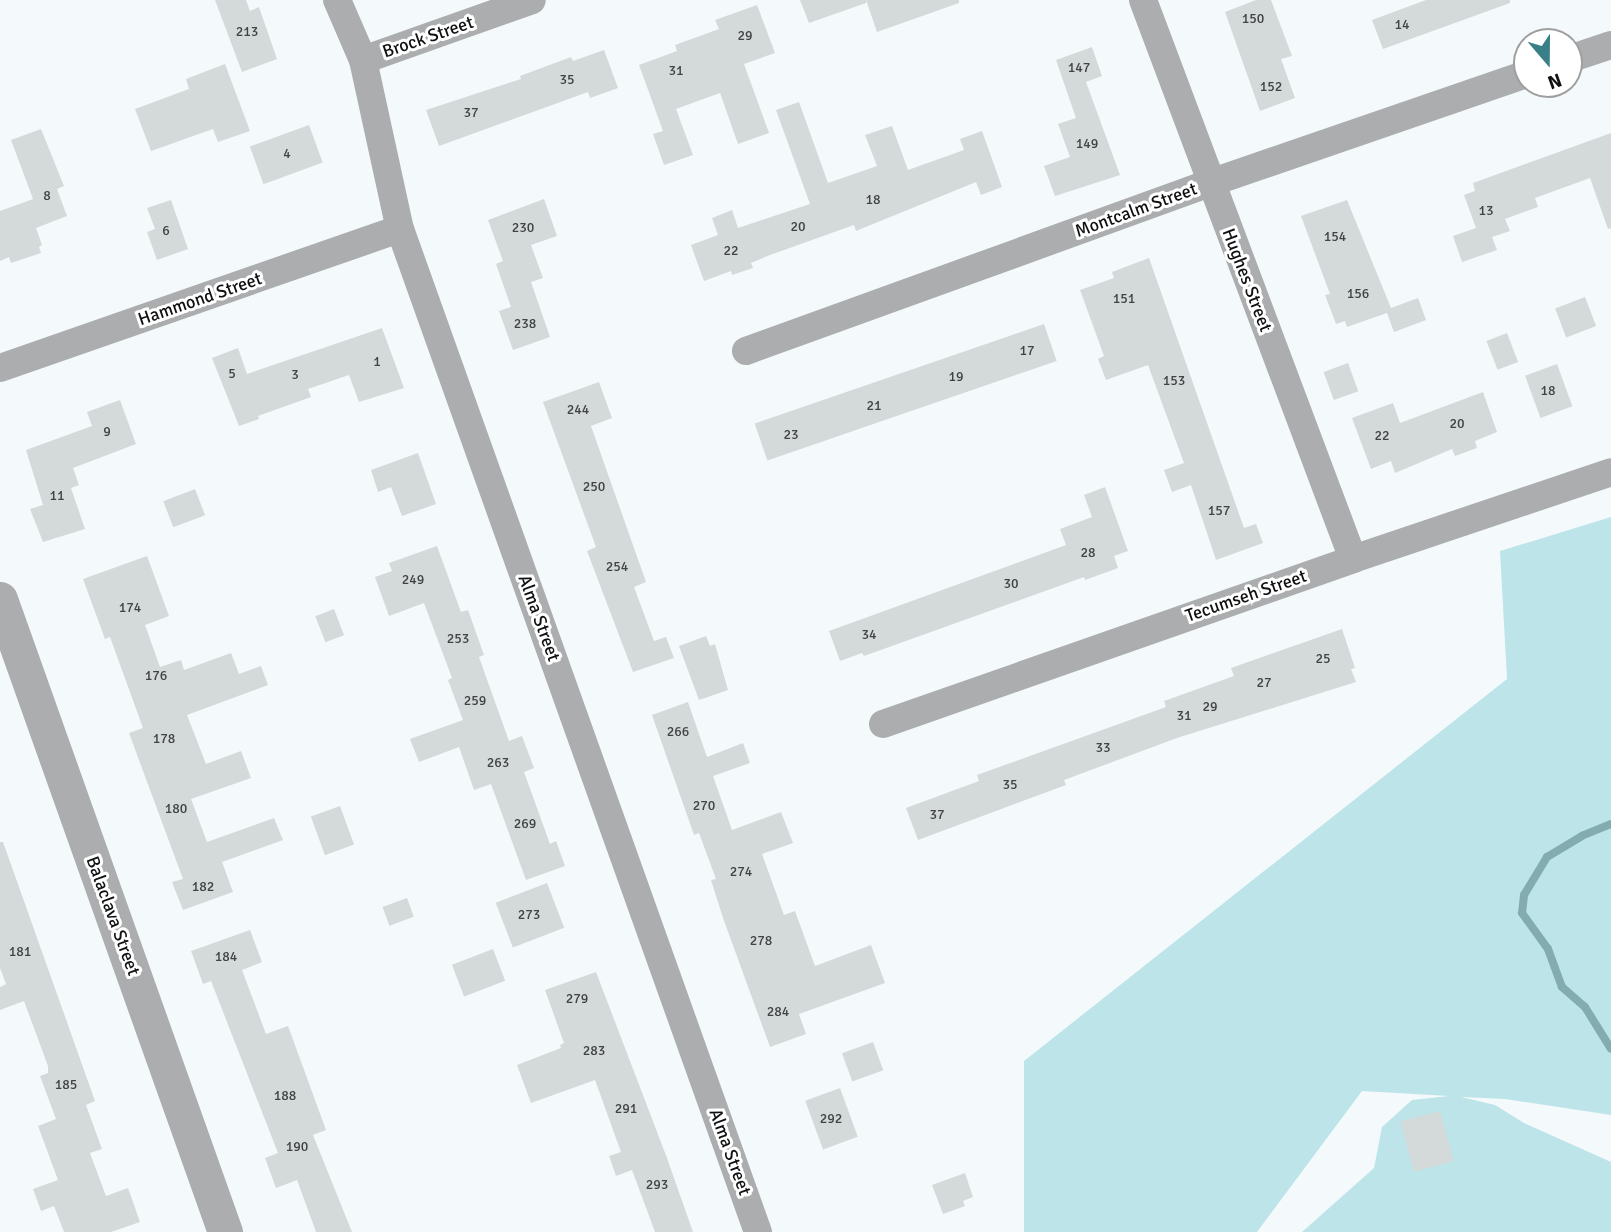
<!DOCTYPE html>
<html>
<head>
<meta charset="utf-8">
<style>
	body { margin:0 }
	#map { position:relative; width:1611px; height:1232px; overflow:hidden; background:#f4fafb; font-family:Signika,sans-serif }
	div>[style] { position:absolute }
	[style*='--x'] { left:calc(var(--x)*1px); top:calc(var(--y)*1px); width:calc(var(--w)*1px); rotate:calc(var(--a)*1deg) }
	.green>* { inset:0; background:#bde4e9 }
	.stream>* { height:8px; margin:-4px; padding:0 4px; transform-origin:4px; border-radius:4px; background:#83acb1 }
	.building>* { inset:0; background:#d4d9da; transform-origin:0 0 }
	.minor>* { height:28px; margin:-14px; padding:0 14px; transform-origin:14px; border-radius:14px; background:#abadae }
	.tertiary>* { height:35px; margin:-17.5px; padding:0 17.5px; transform-origin:17.5px; border-radius:17.5px; background:#abadae }
	span { translate:-50% -50%; white-space:nowrap; text-align:center; line-height:1.15; -webkit-text-stroke:6px #fff; paint-order:stroke }
	.number-label { font-size:14px; color:#404243 }
	.number-label span { -webkit-text-stroke-width:0 }
	.street-label { font-size:18px; color:#0f1011 }
	.north { position:absolute; left:1513px; top:28px; width:70px; height:70px; box-sizing:border-box; background:#fff; border:2px solid #9f9fa0; border-radius:50%; rotate:160deg; font-size:19px; font-weight:700; line-height:28px; text-align:center; color:#0f1011 }
	.north::after { content:''; display:block; margin:auto; width:24px; height:32px; background:#387f88; clip-path:polygon(50% 0,100% 100%,50% 72%,0 100%) }
</style>
</head>
<body>
<div id="map">
	<div class="green">
		<i style="clip-path:polygon(1611px 517px,1611px 1115px,1505px 1099px,1461px 1097px,1495px 1105px,1524px 1123px,1611px 1162px,1611px 1232px,1302px 1232px,1374px 1168px,1382px 1127px,1412px 1100px,1449px 1096px,1362px 1091px,1257px 1232px,1024px 1232px,1024px 1061px,1507px 679px,1500px 551px)"></i>
	</div>
	<div class="stream">
		<i style="--x:1611;--y:824;--w:31;--a:158"></i>
		<i style="--x:1582;--y:836;--w:41;--a:149"></i>
		<i style="--x:1547;--y:857;--w:44;--a:121.2"></i>
		<i style="--x:1524;--y:895;--w:18;--a:96"></i>
		<i style="--x:1522;--y:913;--w:44;--a:54.2"></i>
		<i style="--x:1548;--y:949;--w:40;--a:69.8"></i>
		<i style="--x:1562;--y:987;--w:30;--a:41"></i>
		<i style="--x:1585;--y:1007;--w:49;--a:58.2"></i>
	</div>
	<div class="building">
		<i style="clip-path:polygon(215px 0,246px 0,250px 11px,259px 7px,277px 59px,242px 72px)"></i>
		<i style="clip-path:polygon(800px 0,866px 0,866px 3px,809px 23px)"></i>
		<i style="clip-path:polygon(866px 0,959px 0,959px 3px,877px 32px)"></i>
		<i style="clip-path:polygon(1256px 0,1271px 0,1292px 56px,1281px 59px,1295px 98px,1260px 111px,1225px 12px)"></i>
		<i style="clip-path:polygon(1426px 0,1510px 0,1510px 3px,1383px 49px,1372px 20px)"></i>
		<i style="clip-path:polygon(757px 5px,775px 53px,744px 64px,769px 133px,738px 144px,720px 93px,676px 109px,693px 155px,664px 165px,653px 134px,663px 131px,639px 65px,677px 51px,675px 45px,719px 29px,715px 20px)"></i>
		<i style="clip-path:polygon(1092px 47px,1102px 76px,1086px 82px,1120px 175px,1055px 196px,1044px 166px,1070px 157px,1058px 124px,1076px 118px,1056px 60px)"></i>
		<i style="clip-path:polygon(604px 50px,618px 88px,590px 98px,588px 92px,439px 146px,426px 110px,521px 79px,520px 76px,571px 57px,573px 61px)"></i>
		<i style="clip-path:polygon(225px 64px,250px 131px,218px 142px,213px 129px,151px 151px,135px 109px,189px 89px,186px 79px)"></i>
		<i style="clip-path:polygon(799px 102px,828px 183px,877px 166px,865px 135px,892px 126px,908px 170px,964px 150px,960px 139px,982px 131px,1002px 187px,981px 195px,976px 182px,856px 231px,854px 225px,770px 255px,751px 263px,753px 268px,732px 275px,731px 271px,704px 281px,691px 245px,718px 235px,712px 218px,732px 210px,738px 228px,810px 204px,776px 110px)"></i>
		<i style="left:309px;top:125px;width:40px;height:63px;rotate:70deg"></i>
		<i style="clip-path:polygon(41px 129px,64px 186px,57px 189px,67px 216px,36px 228px,42px 245px,39px 247px,41px 253px,11px 263px,9px 257px,0 261px,0 211px,33px 199px,11px 140px)"></i>
		<i style="clip-path:polygon(1611px 133px,1611px 228px,1608px 229px,1590px 178px,1535px 198px,1538px 207px,1505px 219px,1510px 231px,1492px 237px,1497px 250px,1462px 262px,1453px 236px,1476px 228px,1464px 195px,1475px 191px,1473px 183px)"></i>
		<i style="clip-path:polygon(544px 199px,557px 236px,531px 245px,543px 278px,531px 282px,550px 337px,513px 350px,499px 311px,511px 307px,496px 264px,503px 261px,488px 220px)"></i>
		<i style="clip-path:polygon(171px 200px,188px 249px,157px 260px,147px 232px,155px 229px,147px 208px)"></i>
		<i style="clip-path:polygon(1347px 200px,1391px 308px,1418px 298px,1426px 320px,1394px 332px,1387px 313px,1347px 327px,1345px 321px,1336px 324px,1325px 295px,1330px 294px,1301px 216px)"></i>
		<i style="clip-path:polygon(1149px 258px,1244px 528px,1256px 524px,1263px 543px,1216px 560px,1191px 485px,1172px 492px,1164px 470px,1184px 463px,1148px 365px,1106px 380px,1098px 359px,1104px 356px,1080px 290px,1114px 278px,1112px 272px)"></i>
		<i style="left:1585px;top:297px;width:31px;height:32px;rotate:69deg"></i>
		<i style="left:1044px;top:324px;width:39px;height:306px;rotate:71deg"></i>
		<i style="clip-path:polygon(382px 328px,404px 388px,359px 402px,349px 375px,308px 389px,311px 397px,258px 416px,259px 419px,239px 426px,212px 358px,238px 348px,247px 374px)"></i>
		<i style="left:1507px;top:333px;width:31px;height:22px;rotate:69deg"></i>
		<i style="left:1348px;top:363px;width:30px;height:26px;rotate:70deg"></i>
		<i style="left:1557px;top:364px;width:45px;height:34px;rotate:70deg"></i>
		<i style="clip-path:polygon(599px 382px,612px 418px,591px 426px,646px 582px,634px 587px,654px 641px,666px 637px,674px 658px,633px 672px,587px 551px,596px 547px,543px 402px)"></i>
		<i style="clip-path:polygon(1483px 392px,1497px 432px,1475px 441px,1477px 448px,1455px 456px,1452px 449px,1395px 473px,1391px 461px,1371px 469px,1352px 418px,1393px 403px,1400px 423px)"></i>
		<i style="clip-path:polygon(120px 400px,136px 444px,73px 468px,79px 485px,71px 488px,85px 529px,43px 542px,30px 509px,43px 505px,26px 450px,92px 426px,87px 412px)"></i>
		<i style="clip-path:polygon(418px 453px,436px 504px,402px 516px,391px 487px,378px 492px,371px 470px)"></i>
		<i style="clip-path:polygon(1105px 487px,1128px 551px,1114px 556px,1118px 568px,1085px 580px,1084px 577px,864px 656px,862px 653px,840px 661px,829px 631px,1066px 545px,1060px 529px,1092px 517px,1084px 495px)"></i>
		<i style="left:195px;top:489px;width:28px;height:34px;rotate:69deg"></i>
		<i style="clip-path:polygon(437px 546px,461px 612px,468px 610px,484px 655px,479px 657px,509px 741px,522px 736px,534px 768px,524px 772px,550px 844px,556px 841px,565px 866px,526px 880px,491px 784px,474px 790px,459px 747px,419px 762px,410px 739px,463px 720px,448px 680px,452px 678px,424px 603px,389px 616px,375px 577px,392px 571px,389px 563px)"></i>
		<i style="clip-path:polygon(147px 556px,169px 616px,145px 625px,160px 667px,181px 660px,184px 670px,231px 653px,239px 674px,261px 666px,268px 685px,187px 715px,206px 764px,241px 751px,251px 778px,191px 799px,207px 842px,274px 818px,283px 840px,222px 862px,233px 892px,183px 910px,172px 882px,183px 879px,129px 733px,143px 728px,110px 637px,105px 639px,83px 579px)"></i>
		<i style="left:334px;top:609px;width:28px;height:20px;rotate:69deg"></i>
		<i style="clip-path:polygon(1342px 629px,1355px 668px,1351px 669px,1356px 682px,1177px 738px,1064px 780px,1066px 785px,918px 840px,906px 808px,979px 781px,977px 775px,1166px 707px,1164px 701px,1234px 676px,1231px 668px)"></i>
		<i style="clip-path:polygon(706px 636px,710px 646px,715px 644px,728px 690px,699px 700px,679px 646px)"></i>
		<i style="clip-path:polygon(688px 702px,707px 757px,743px 743px,750px 763px,713px 776px,732px 830px,781px 812px,793px 843px,762px 854px,784px 915px,795px 911px,815px 966px,871px 945px,885px 983px,799px 1014px,806px 1034px,770px 1047px,723px 918px,711px 880px,716px 879px,699px 833px,694px 835px,652px 715px)"></i>
		<i style="left:340px;top:806px;width:41px;height:31px;rotate:70deg"></i>
		<i style="clip-path:polygon(0 842px,3px 842px,95px 1101px,86px 1105px,102px 1149px,90px 1153px,106px 1196px,128px 1188px,140px 1222px,111px 1232px,64px 1232px,54px 1206px,41px 1211px,33px 1189px,58px 1180px,38px 1126px,56px 1119px,40px 1076px,48px 1073px,48px 1066px,24px 1001px,0 1010px,0 987px,6px 984px,0 968px)"></i>
		<i style="left:547px;top:883px;width:48px;height:55px;rotate:69deg"></i>
		<i style="left:407px;top:898px;width:20px;height:26px;rotate:70deg"></i>
		<i style="clip-path:polygon(250px 930px,262px 962px,242px 970px,266px 1034px,288px 1026px,326px 1130px,313px 1135px,352px 1232px,316px 1232px,297px 1180px,276px 1188px,265px 1158px,278px 1153px,211px 981px,203px 984px,191px 951px)"></i>
		<i style="left:493px;top:949px;width:34px;height:44px;rotate:69deg"></i>
		<i style="clip-path:polygon(596px 972px,667px 1158px,693px 1232px,655px 1232px,632px 1170px,616px 1176px,609px 1156px,621px 1152px,595px 1080px,531px 1103px,517px 1065px,561px 1048px,560px 1045px,564px 1043px,545px 990px)"></i>
		<i style="left:873px;top:1042px;width:30px;height:33px;rotate:70deg"></i>
		<i style="left:840px;top:1088px;width:52px;height:37px;rotate:70deg"></i>
		<i style="left:1440px;top:1111px;width:52px;height:41px;rotate:75deg"></i>
		<i style="clip-path:polygon(965px 1173px,973px 1197px,963px 1201px,965px 1206px,943px 1214px,932px 1185px)"></i>
	</div>
	<div class="minor">
		<i style="--x:337;--y:0;--w:65;--a:66.6"></i>
		<i style="--x:363;--y:60;--w:173;--a:77.7"></i>
		<i style="--x:400;--y:229;--w:1065;--a:70.36"></i>
		<i style="--x:1143;--y:0;--w:597;--a:69.41"></i>
		<i style="--x:1569;--y:59;--w:44;--a:-18.4"></i>
		<i style="--x:363;--y:60;--w:179;--a:-19.5"></i>
		<i style="--x:746;--y:351;--w:493;--a:-19.9"></i>
		<i style="--x:1210;--y:183;--w:335;--a:-19"></i>
		<i style="--x:0;--y:368;--w:423;--a:-19.2"></i>
		<i style="--x:883;--y:724;--w:498;--a:-19.3"></i>
		<i style="--x:1353;--y:559;--w:272;--a:-18.6"></i>
	</div>
	<div class="tertiary">
		<i style="--x:0;--y:599;--w:672;--a:70.43"></i>
	</div>
	<div class="number-label">
		<span style="left:1253px;top:19px">150</span>
		<span style="left:1402px;top:25px">14</span>
		<span style="left:247px;top:32px">213</span>
		<span style="left:745px;top:36px">29</span>
		<span style="left:1079px;top:68px">147</span>
		<span style="left:676px;top:71px">31</span>
		<span style="left:567px;top:80px">35</span>
		<span style="left:1271px;top:87px">152</span>
		<span style="left:471px;top:113px">37</span>
		<span style="left:1087px;top:144px">149</span>
		<span style="left:287px;top:154px">4</span>
		<span style="left:47px;top:196px">8</span>
		<span style="left:873px;top:200px">18</span>
		<span style="left:1486px;top:211px">13</span>
		<span style="left:798px;top:227px">20</span>
		<span style="left:523px;top:228px">230</span>
		<span style="left:166px;top:231px">6</span>
		<span style="left:1335px;top:237px">154</span>
		<span style="left:731px;top:251px">22</span>
		<span style="left:1358px;top:294px">156</span>
		<span style="left:1124px;top:299px">151</span>
		<span style="left:525px;top:324px">238</span>
		<span style="left:1027px;top:351px">17</span>
		<span style="left:377px;top:362px">1</span>
		<span style="left:232px;top:374px">5</span>
		<span style="left:295px;top:375px">3</span>
		<span style="left:956px;top:377px">19</span>
		<span style="left:1174px;top:381px">153</span>
		<span style="left:1548px;top:391px">18</span>
		<span style="left:874px;top:406px">21</span>
		<span style="left:578px;top:410px">244</span>
		<span style="left:1457px;top:424px">20</span>
		<span style="left:107px;top:432px">9</span>
		<span style="left:791px;top:435px">23</span>
		<span style="left:1382px;top:436px">22</span>
		<span style="left:594px;top:487px">250</span>
		<span style="left:57px;top:496px">11</span>
		<span style="left:1219px;top:511px">157</span>
		<span style="left:1088px;top:553px">28</span>
		<span style="left:617px;top:567px">254</span>
		<span style="left:413px;top:580px">249</span>
		<span style="left:1011px;top:584px">30</span>
		<span style="left:130px;top:608px">174</span>
		<span style="left:869px;top:635px">34</span>
		<span style="left:458px;top:639px">253</span>
		<span style="left:1323px;top:659px">25</span>
		<span style="left:156px;top:676px">176</span>
		<span style="left:1264px;top:683px">27</span>
		<span style="left:475px;top:701px">259</span>
		<span style="left:1210px;top:707px">29</span>
		<span style="left:1184px;top:716px">31</span>
		<span style="left:678px;top:732px">266</span>
		<span style="left:164px;top:739px">178</span>
		<span style="left:1103px;top:748px">33</span>
		<span style="left:498px;top:763px">263</span>
		<span style="left:1010px;top:785px">35</span>
		<span style="left:704px;top:806px">270</span>
		<span style="left:176px;top:809px">180</span>
		<span style="left:937px;top:815px">37</span>
		<span style="left:525px;top:824px">269</span>
		<span style="left:741px;top:872px">274</span>
		<span style="left:203px;top:887px">182</span>
		<span style="left:529px;top:915px">273</span>
		<span style="left:761px;top:941px">278</span>
		<span style="left:20px;top:952px">181</span>
		<span style="left:226px;top:957px">184</span>
		<span style="left:577px;top:999px">279</span>
		<span style="left:778px;top:1012px">284</span>
		<span style="left:594px;top:1051px">283</span>
		<span style="left:66px;top:1085px">185</span>
		<span style="left:285px;top:1096px">188</span>
		<span style="left:626px;top:1109px">291</span>
		<span style="left:831px;top:1119px">292</span>
		<span style="left:297px;top:1147px">190</span>
		<span style="left:657px;top:1185px">293</span>
	</div>
	<div class="street-label">
		<span style="left:428px;top:37px;rotate:-19deg">Brock Street</span>
		<span style="left:1136px;top:210px;rotate:-20deg">Montcalm Street</span>
		<span style="left:1247px;top:280px;rotate:69deg">Hughes Street</span>
		<span style="left:200px;top:299px;rotate:-19deg">Hammond Street</span>
		<span style="left:1246px;top:596px;rotate:-19deg">Tecumseh Street</span>
		<span style="left:539px;top:618px;rotate:70deg">Alma Street</span>
		<span style="left:113px;top:916px;rotate:70deg">Balaclava Street</span>
		<span style="left:730px;top:1152px;rotate:70deg">Alma Street</span>
	</div>
	<div class="north">N</div>
</div>
</body>
</html>
